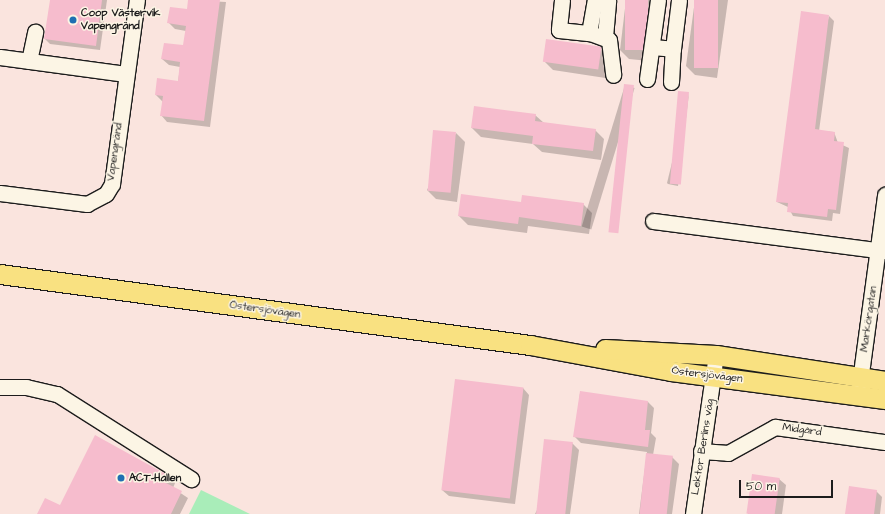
<!DOCTYPE html>
<html>
<head>
<meta charset="utf-8">
<style>
	body { margin:0 }
	#map { position:relative; width:885px; height:514px; overflow:hidden; background:#fae4de; font-family:"Architects Daughter",sans-serif }
	div>[style] { position:absolute }
	[style*='--x'] { left:calc(var(--x)*1px); top:calc(var(--y)*1px); width:calc(var(--w)*1px); rotate:calc(var(--a)*1deg) }
	.green>* { inset:0; background:#a9edb9 }
	.shadow>* { inset:0; background:#0003; transform-origin:0 0 }
	.building>* { inset:0; background:#f6bccd; transform-origin:0 0 }
	.roads { filter:drop-shadow(1px 0 #1c1c1c) drop-shadow(-1px 0 #1c1c1c) drop-shadow(0 1px #1c1c1c) drop-shadow(0 -1px #1c1c1c) }
	.minor>* { height:15px; margin:-7.5px; padding:0 7.5px; transform-origin:7.5px; border-radius:7.5px; background:#fcf5e5 }
	.major>* { height:19px; margin:-9.5px; padding:0 9.5px; transform-origin:9.5px; border-radius:9.5px; background:#f9e181 }
	.dots>* { width:11px; height:11px; translate:-50% -50%; box-sizing:border-box; border:2px solid #fcf5e5; border-radius:50% }
	span { translate:-50% -50%; white-space:nowrap; text-align:center; line-height:1.15; -webkit-text-stroke:3px #fcf5e5; paint-order:stroke }
	.poi-label { font-size:11px; color:#1c1c1c; font-weight:700 }
	.left { translate:0 -50%; text-align:left }
	.street-label { font-size:11px; color:#1c1c1c }
	.scale { position:absolute; left:739px; top:480px; width:94px; height:18px; box-sizing:border-box; border:2px solid #1c1c1c; border-top:0; padding-left:5px; font-size:12px; line-height:14px; white-space:nowrap; color:#1c1c1c; -webkit-text-stroke:3px #fcf5e5; paint-order:stroke }
</style>
</head>
<body>
<div id="map">
	<div class="green">
		<i style="clip-path:polygon(201px 490px,250px 514px,189px 514px)"></i>
	</div>
	<div class="shadow">
		<i style="clip-path:polygon(51px 0,107px 0,100px 50px,50px 44px,45px 39px)"></i>
		<i style="clip-path:polygon(189px 0,226px 2px,210px 127px,167px 122px,161px 115px,163px 102px,156px 95px,178px 82px,180px 67px,169px 65px,162px 59px,184px 46px,186px 31px,175px 29px,169px 23px,188px 10px)"></i>
		<i style="clip-path:polygon(626px 0,655px 0,649px 61px,629px 59px,620px 50px)"></i>
		<i style="clip-path:polygon(695px 0,728px 0,717px 78px,695px 75px,686px 66px)"></i>
		<i style="clip-path:polygon(829px 16px,834px 21px,819px 131px,834px 132px,838px 143px,849px 148px,840px 214px,833px 213px,832px 221px,793px 216px,788px 207px,777px 202px)"></i>
		<i style="clip-path:polygon(600px 48px,609px 57px,612px 79px,553px 70px,544px 61px)"></i>
		<i style="left:625px;top:85px;width:10px;height:148px;rotate:17deg"></i>
		<i style="clip-path:polygon(689px 93px,678px 186px,668px 184px,667px 183px)"></i>
		<i style="clip-path:polygon(535px 115px,544px 123px,595px 130px,604px 139px,601px 160px,542px 152px,533px 144px,481px 137px,472px 128px)"></i>
		<i style="clip-path:polygon(456px 133px,465px 142px,457px 202px,436px 199px,427px 190px)"></i>
		<i style="clip-path:polygon(522px 203px,583px 204px,592px 213px,589px 234px,528px 226px,527px 233px,468px 225px,459px 216px)"></i>
		<i style="clip-path:polygon(523px 388px,529px 395px,515px 504px,449px 496px,442px 490px)"></i>
		<i style="clip-path:polygon(580px 393px,648px 402px,654px 408px,651px 433px,656px 438px,653px 455px,672px 457px,679px 464px,672px 514px,639px 514px,647px 452px,581px 443px,575px 437px)"></i>
		<i style="clip-path:polygon(572px 443px,579px 450px,570px 514px,535px 514px)"></i>
		<i style="clip-path:polygon(169px 477px,175px 483px,173px 488px,188px 498px,180px 514px,38px 514px)"></i>
		<i style="clip-path:polygon(779px 479px,786px 485px,782px 514px,748px 514px)"></i>
		<i style="clip-path:polygon(876px 491px,882px 497px,880px 514px,846px 514px)"></i>
	</div>
	<div class="building">
		<i style="clip-path:polygon(50px 0,102px 0,96px 46px,44px 39px)"></i>
		<i style="clip-path:polygon(188px 0,220px 0,204px 121px,160px 116px,163px 96px,155px 95px,157px 78px,178px 81px,180px 62px,161px 59px,164px 43px,183px 45px,186px 26px,167px 23px,170px 7px,187px 9px)"></i>
		<i style="left:625px;top:0;width:23px;height:50px"></i>
		<i style="left:694px;top:0;width:24px;height:68px"></i>
		<i style="clip-path:polygon(801px 11px,829px 15px,815px 129px,835px 132px,834px 141px,844px 142px,836px 210px,828px 209px,827px 217px,787px 212px,788px 203px,776px 202px)"></i>
		<i style="left:546px;top:39px;width:56px;height:23px;rotate:8deg"></i>
		<i style="left:624px;top:84px;width:10px;height:149px;rotate:6deg"></i>
		<i style="left:678px;top:91px;width:11px;height:93px;rotate:5deg"></i>
		<i style="clip-path:polygon(474px 106px,536px 114px,535px 121px,596px 129px,593px 151px,532px 144px,533px 136px,471px 128px)"></i>
		<i style="left:433px;top:130px;width:23px;height:61px;rotate:5deg"></i>
		<i style="clip-path:polygon(461px 194px,521px 202px,522px 195px,584px 203px,581px 226px,519px 217px,518px 224px,458px 216px)"></i>
		<i style="left:455px;top:379px;width:69px;height:112px;rotate:7deg"></i>
		<i style="clip-path:polygon(580px 391px,648px 401px,645px 430px,650px 430px,648px 447px,573px 437px)"></i>
		<i style="clip-path:polygon(95px 435px,169px 476px,166px 483px,182px 491px,171px 514px,37px 514px,45px 498px,60px 505px)"></i>
		<i style="left:544px;top:439px;width:29px;height:76px;rotate:6deg"></i>
		<i style="left:646px;top:453px;width:27px;height:62px;rotate:6deg"></i>
		<i style="left:752px;top:474px;width:28px;height:40px;rotate:8deg"></i>
		<i style="clip-path:polygon(849px 486px,877px 490px,874px 514px,845px 514px)"></i>
	</div>
	<div class="roads">
		<div class="minor">
			<i style="--x:562;--y:0;--w:30;--a:96"></i>
			<i style="--x:559;--y:30;--w:31;--a:6"></i>
			<i style="--x:590;--y:33;--w:20;--a:20"></i>
			<i style="--x:609;--y:40;--w:35;--a:83"></i>
			<i style="--x:589;--y:33;--w:34;--a:-80"></i>
			<i style="--x:605;--y:37;--w:37;--a:-85"></i>
			<i style="--x:652;--y:47;--w:21;--a:5"></i>
			<i style="--x:673;--y:49;--w:49;--a:-83"></i>
			<i style="--x:0;--y:57;--w:127;--a:7.7"></i>
			<i style="--x:29;--y:61;--w:30;--a:-78"></i>
			<i style="--x:647;--y:79;--w:80;--a:-82.1"></i>
			<i style="--x:671;--y:82;--w:33;--a:-87"></i>
			<i style="--x:0;--y:193;--w:88;--a:7.2"></i>
			<i style="--x:87;--y:204;--w:21;--a:-28"></i>
			<i style="--x:106;--y:194;--w:12;--a:-59"></i>
			<i style="--x:112;--y:184;--w:186;--a:-82.3"></i>
			<i style="--x:653;--y:221;--w:234;--a:7.4"></i>
			<i style="--x:0;--y:387;--w:26;--a:0"></i>
			<i style="--x:26;--y:387;--w:32;--a:13"></i>
			<i style="--x:57;--y:394;--w:159;--a:32.4"></i>
			<i style="--x:859;--y:388;--w:195;--a:-82.3"></i>
			<i style="--x:701;--y:451;--w:27;--a:4"></i>
			<i style="--x:728;--y:453;--w:54;--a:-29"></i>
			<i style="--x:775;--y:427;--w:111;--a:7.8"></i>
			<i style="--x:693;--y:514;--w:161;--a:-81.8"></i>
		</div>
		<div class="major">
			<i style="--x:0;--y:274;--w:535;--a:7.63"></i>
			<i style="--x:530;--y:345;--w:143;--a:10.4"></i>
			<i style="--x:671;--y:371;--w:216;--a:7.5"></i>
			<i style="--x:605;--y:349;--w:111;--a:3.1"></i>
			<i style="--x:716;--y:355;--w:171;--a:8.7"></i>
		</div>
	</div>
	<div class="dots">
		<i style="left:73px;top:20px;background:#1f6fb2"></i>
		<i style="left:121px;top:478px;background:#1f6fb2"></i>
	</div>
	<div class="poi-label">
		<span class="left" style="left:81px;top:20px">Coop Västervik<br>Vapengränd</span>
		<span class="left" style="left:129px;top:478px">ACT-Hallen</span>
	</div>
	<div class="street-label">
		<span style="left:115px;top:152px;rotate:-82deg">Vapengränd</span>
		<span style="left:265px;top:310px;rotate:8deg">Östersjövägen</span>
		<span style="left:869px;top:319px;rotate:-82deg">Markörgatan</span>
		<span style="left:707px;top:375px;rotate:7deg">Östersjövägen</span>
		<span style="left:802px;top:430px;rotate:8deg">Midgård</span>
		<span style="left:703px;top:447px;rotate:-81deg">Lektor Berlins väg</span>
	</div>
	<div class="scale">50 m</div>
</div>
</body>
</html>
